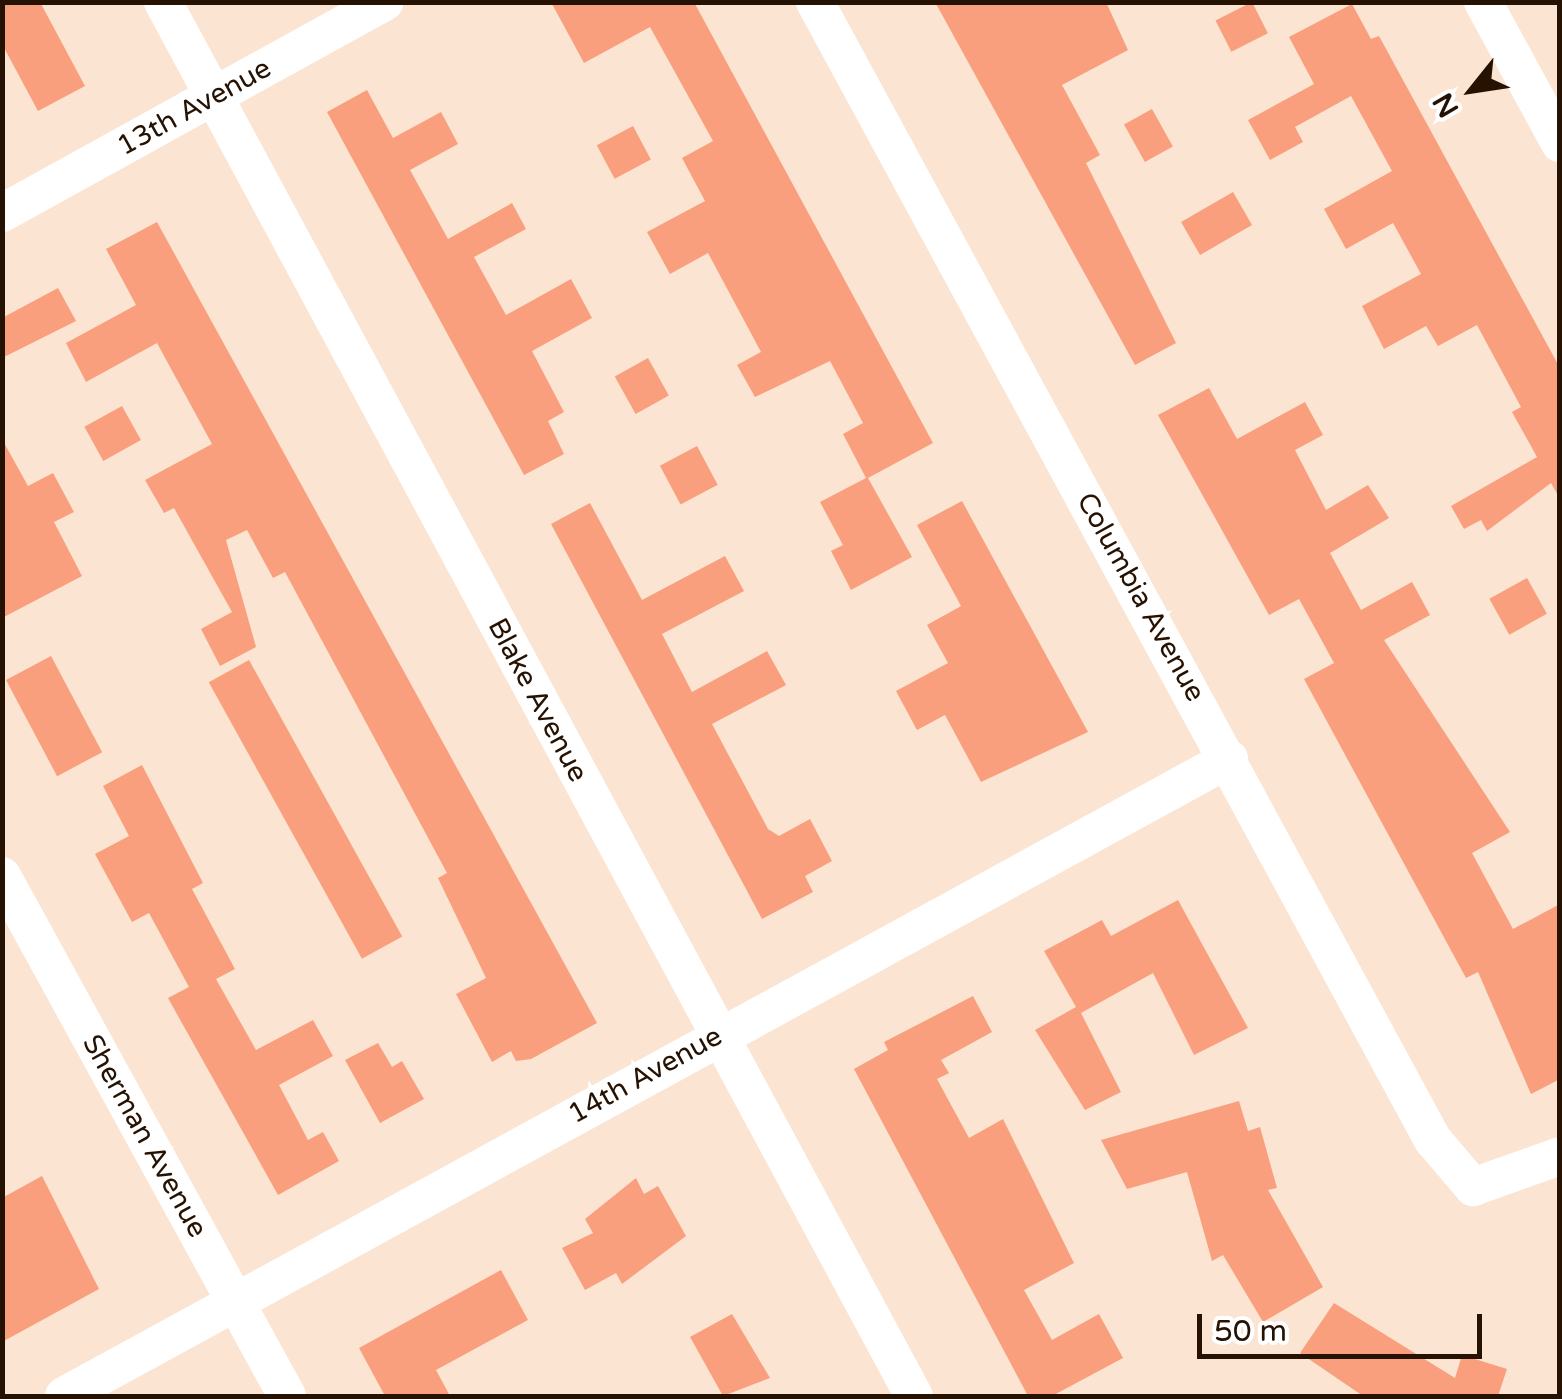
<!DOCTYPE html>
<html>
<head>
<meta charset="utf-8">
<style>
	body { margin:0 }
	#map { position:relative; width:1562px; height:1399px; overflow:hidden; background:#fbe4d1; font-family:"Varela Round",sans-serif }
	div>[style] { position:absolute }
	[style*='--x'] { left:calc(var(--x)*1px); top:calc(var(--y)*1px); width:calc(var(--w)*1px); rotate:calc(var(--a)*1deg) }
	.building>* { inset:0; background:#f99f7d; transform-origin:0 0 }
	.minor>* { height:38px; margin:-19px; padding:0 19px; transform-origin:19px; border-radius:19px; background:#fff }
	span { translate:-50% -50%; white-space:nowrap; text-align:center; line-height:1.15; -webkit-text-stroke:10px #fff; paint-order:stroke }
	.street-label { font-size:28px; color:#261202 }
	.frame { position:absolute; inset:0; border:5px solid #261202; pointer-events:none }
	.north { position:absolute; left:1422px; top:40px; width:100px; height:100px; -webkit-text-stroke:8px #fff; paint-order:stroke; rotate:240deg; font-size:28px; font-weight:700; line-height:40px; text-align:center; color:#261202 }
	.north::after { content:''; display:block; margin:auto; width:35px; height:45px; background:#261202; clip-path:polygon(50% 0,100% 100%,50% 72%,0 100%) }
	.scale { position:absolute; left:1197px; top:1314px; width:285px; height:45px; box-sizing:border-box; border:5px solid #261202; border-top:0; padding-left:12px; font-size:30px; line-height:35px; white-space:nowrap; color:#261202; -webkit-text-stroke:8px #fff; paint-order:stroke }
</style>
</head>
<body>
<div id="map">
	<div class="building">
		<i style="clip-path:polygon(2px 2px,40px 2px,85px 86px,38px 111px,2px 44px)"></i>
		<i style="clip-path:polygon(551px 2px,694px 2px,933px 443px,868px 478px,912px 557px,851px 590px,831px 551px,843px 545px,820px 502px,866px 478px,843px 434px,863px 423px,830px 361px,755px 397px,737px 365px,761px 352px,708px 253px,670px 274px,647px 232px,705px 201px,682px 158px,713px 141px,650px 27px,584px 63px)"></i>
		<i style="clip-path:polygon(935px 2px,1106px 2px,1128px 50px,1062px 85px,1100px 155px,1086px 163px,1176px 343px,1135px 365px)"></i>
		<i style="left:1252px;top:2px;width:35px;height:41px;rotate:63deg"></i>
		<i style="clip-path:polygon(1352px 4px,1371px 39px,1379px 36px,1560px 368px,1560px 499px,1551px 483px,1487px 531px,1481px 520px,1464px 529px,1451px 506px,1537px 457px,1512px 412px,1521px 407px,1477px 325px,1438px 346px,1426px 326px,1384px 349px,1362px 306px,1421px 274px,1393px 223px,1346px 249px,1324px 209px,1392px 171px,1351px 96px,1295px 127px,1303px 142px,1270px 160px,1248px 120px,1314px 84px,1289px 37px)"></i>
		<i style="clip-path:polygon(367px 90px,393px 138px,441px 112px,458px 144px,410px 170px,448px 239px,512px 203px,526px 229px,474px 257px,506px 315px,571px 279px,592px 318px,532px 351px,564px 412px,548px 421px,564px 454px,524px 475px,327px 112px)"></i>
		<i style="left:1152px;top:109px;width:43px;height:32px;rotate:61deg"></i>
		<i style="left:633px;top:126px;width:38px;height:41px;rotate:62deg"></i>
		<i style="left:1233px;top:192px;width:38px;height:60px;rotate:60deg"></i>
		<i style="clip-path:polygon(157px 222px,597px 1023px,531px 1059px,516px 1061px,511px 1051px,492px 1062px,456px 994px,486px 978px,438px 878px,447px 873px,285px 572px,273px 578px,247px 530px,226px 540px,256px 647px,220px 666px,201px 629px,232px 612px,174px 508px,164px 513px,145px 480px,212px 444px,157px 343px,86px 382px,66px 343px,136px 305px,106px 249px)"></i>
		<i style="clip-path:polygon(58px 288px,76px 321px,2px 358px,2px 318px)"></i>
		<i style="left:648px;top:358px;width:43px;height:38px;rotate:61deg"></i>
		<i style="clip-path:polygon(1209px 388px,1237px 439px,1305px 402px,1323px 435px,1295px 450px,1326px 510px,1368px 485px,1389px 518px,1330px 553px,1361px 610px,1412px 582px,1430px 615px,1384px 640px,1510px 832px,1472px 853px,1513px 929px,1560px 904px,1560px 1079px,1531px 1094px,1478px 972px,1466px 978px,1304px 679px,1334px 663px,1299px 599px,1269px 615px,1158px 415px)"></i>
		<i style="left:122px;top:406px;width:39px;height:43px;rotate:61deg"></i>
		<i style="clip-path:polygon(2px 439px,28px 486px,53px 473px,74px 512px,54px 522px,82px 576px,2px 618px)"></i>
		<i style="left:697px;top:446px;width:44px;height:42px;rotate:62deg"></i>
		<i style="clip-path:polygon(962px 501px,1088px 732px,981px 782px,945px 715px,917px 730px,896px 691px,948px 663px,927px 625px,961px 606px,917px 525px)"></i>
		<i style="clip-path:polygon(590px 503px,642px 600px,725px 556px,744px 591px,662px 634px,692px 692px,767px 651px,786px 685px,712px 724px,768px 829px,779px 836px,810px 819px,832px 861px,805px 876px,813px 892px,762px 919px,551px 524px)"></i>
		<i style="left:1527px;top:578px;width:41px;height:43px;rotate:61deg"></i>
		<i style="left:51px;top:656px;width:109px;height:51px;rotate:62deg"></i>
		<i style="left:249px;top:660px;width:316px;height:46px;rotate:61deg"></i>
		<i style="clip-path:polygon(142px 765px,203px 883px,192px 889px,235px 969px,216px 979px,256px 1050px,313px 1020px,333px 1056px,279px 1085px,308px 1140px,323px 1132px,339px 1161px,278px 1195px,168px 998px,189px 987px,149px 913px,132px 922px,95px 854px,129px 836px,103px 786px)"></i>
		<i style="clip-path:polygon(1178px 900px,1248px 1028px,1194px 1055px,1153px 973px,1081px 1013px,1121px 1092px,1085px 1110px,1035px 1030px,1076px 1007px,1044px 951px,1102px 920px,1111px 936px)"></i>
		<i style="clip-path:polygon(973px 996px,992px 1032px,941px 1060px,949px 1073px,937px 1079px,969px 1138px,1003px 1119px,1074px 1263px,1024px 1290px,1052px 1340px,1099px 1314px,1123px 1358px,1052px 1396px,1028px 1396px,854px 1069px,888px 1050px,884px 1042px)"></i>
		<i style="clip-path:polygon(378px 1043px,392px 1067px,402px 1061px,424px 1099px,380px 1123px,345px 1060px)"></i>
		<i style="clip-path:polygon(1239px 1101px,1248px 1131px,1260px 1127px,1277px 1188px,1268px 1190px,1323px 1287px,1263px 1322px,1223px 1255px,1212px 1261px,1187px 1172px,1127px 1189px,1101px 1140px)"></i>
		<i style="clip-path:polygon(42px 1176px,99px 1289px,2px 1342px,2px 1198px)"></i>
		<i style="clip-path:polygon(636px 1178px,644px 1194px,658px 1186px,686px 1236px,622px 1284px,616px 1273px,585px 1290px,562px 1248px,593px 1233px,585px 1219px)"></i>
		<i style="clip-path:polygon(501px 1270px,528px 1320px,436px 1370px,450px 1396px,385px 1396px,359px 1348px)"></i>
		<i style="clip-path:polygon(1334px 1303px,1455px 1378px,1462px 1355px,1507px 1369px,1498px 1396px,1363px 1396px,1300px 1353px)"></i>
		<i style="clip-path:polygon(732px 1314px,770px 1378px,723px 1396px,690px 1337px)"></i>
	</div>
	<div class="minor">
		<i style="--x:163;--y:2;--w:1583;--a:61.69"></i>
		<i style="--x:815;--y:2;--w:1295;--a:61.5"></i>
		<i style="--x:1433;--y:1140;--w:62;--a:49.6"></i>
		<i style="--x:1473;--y:1187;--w:92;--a:-19.6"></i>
		<i style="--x:1483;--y:2;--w:161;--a:61.4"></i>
		<i style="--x:2;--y:213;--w:437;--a:-28.9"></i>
		<i style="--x:2;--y:876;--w:593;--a:61.27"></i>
		<i style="--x:64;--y:1396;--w:1328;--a:-28.67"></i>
	</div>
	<div class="street-label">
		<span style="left:194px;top:107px;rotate:-29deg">13th Avenue</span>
		<span style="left:1141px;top:597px;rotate:61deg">Columbia Avenue</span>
		<span style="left:538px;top:700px;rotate:62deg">Blake Avenue</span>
		<span style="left:645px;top:1075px;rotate:-29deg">14th Avenue</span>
		<span style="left:145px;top:1136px;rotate:61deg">Sherman Avenue</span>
	</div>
	<div class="frame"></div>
	<div class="north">N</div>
	<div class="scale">50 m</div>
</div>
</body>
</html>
